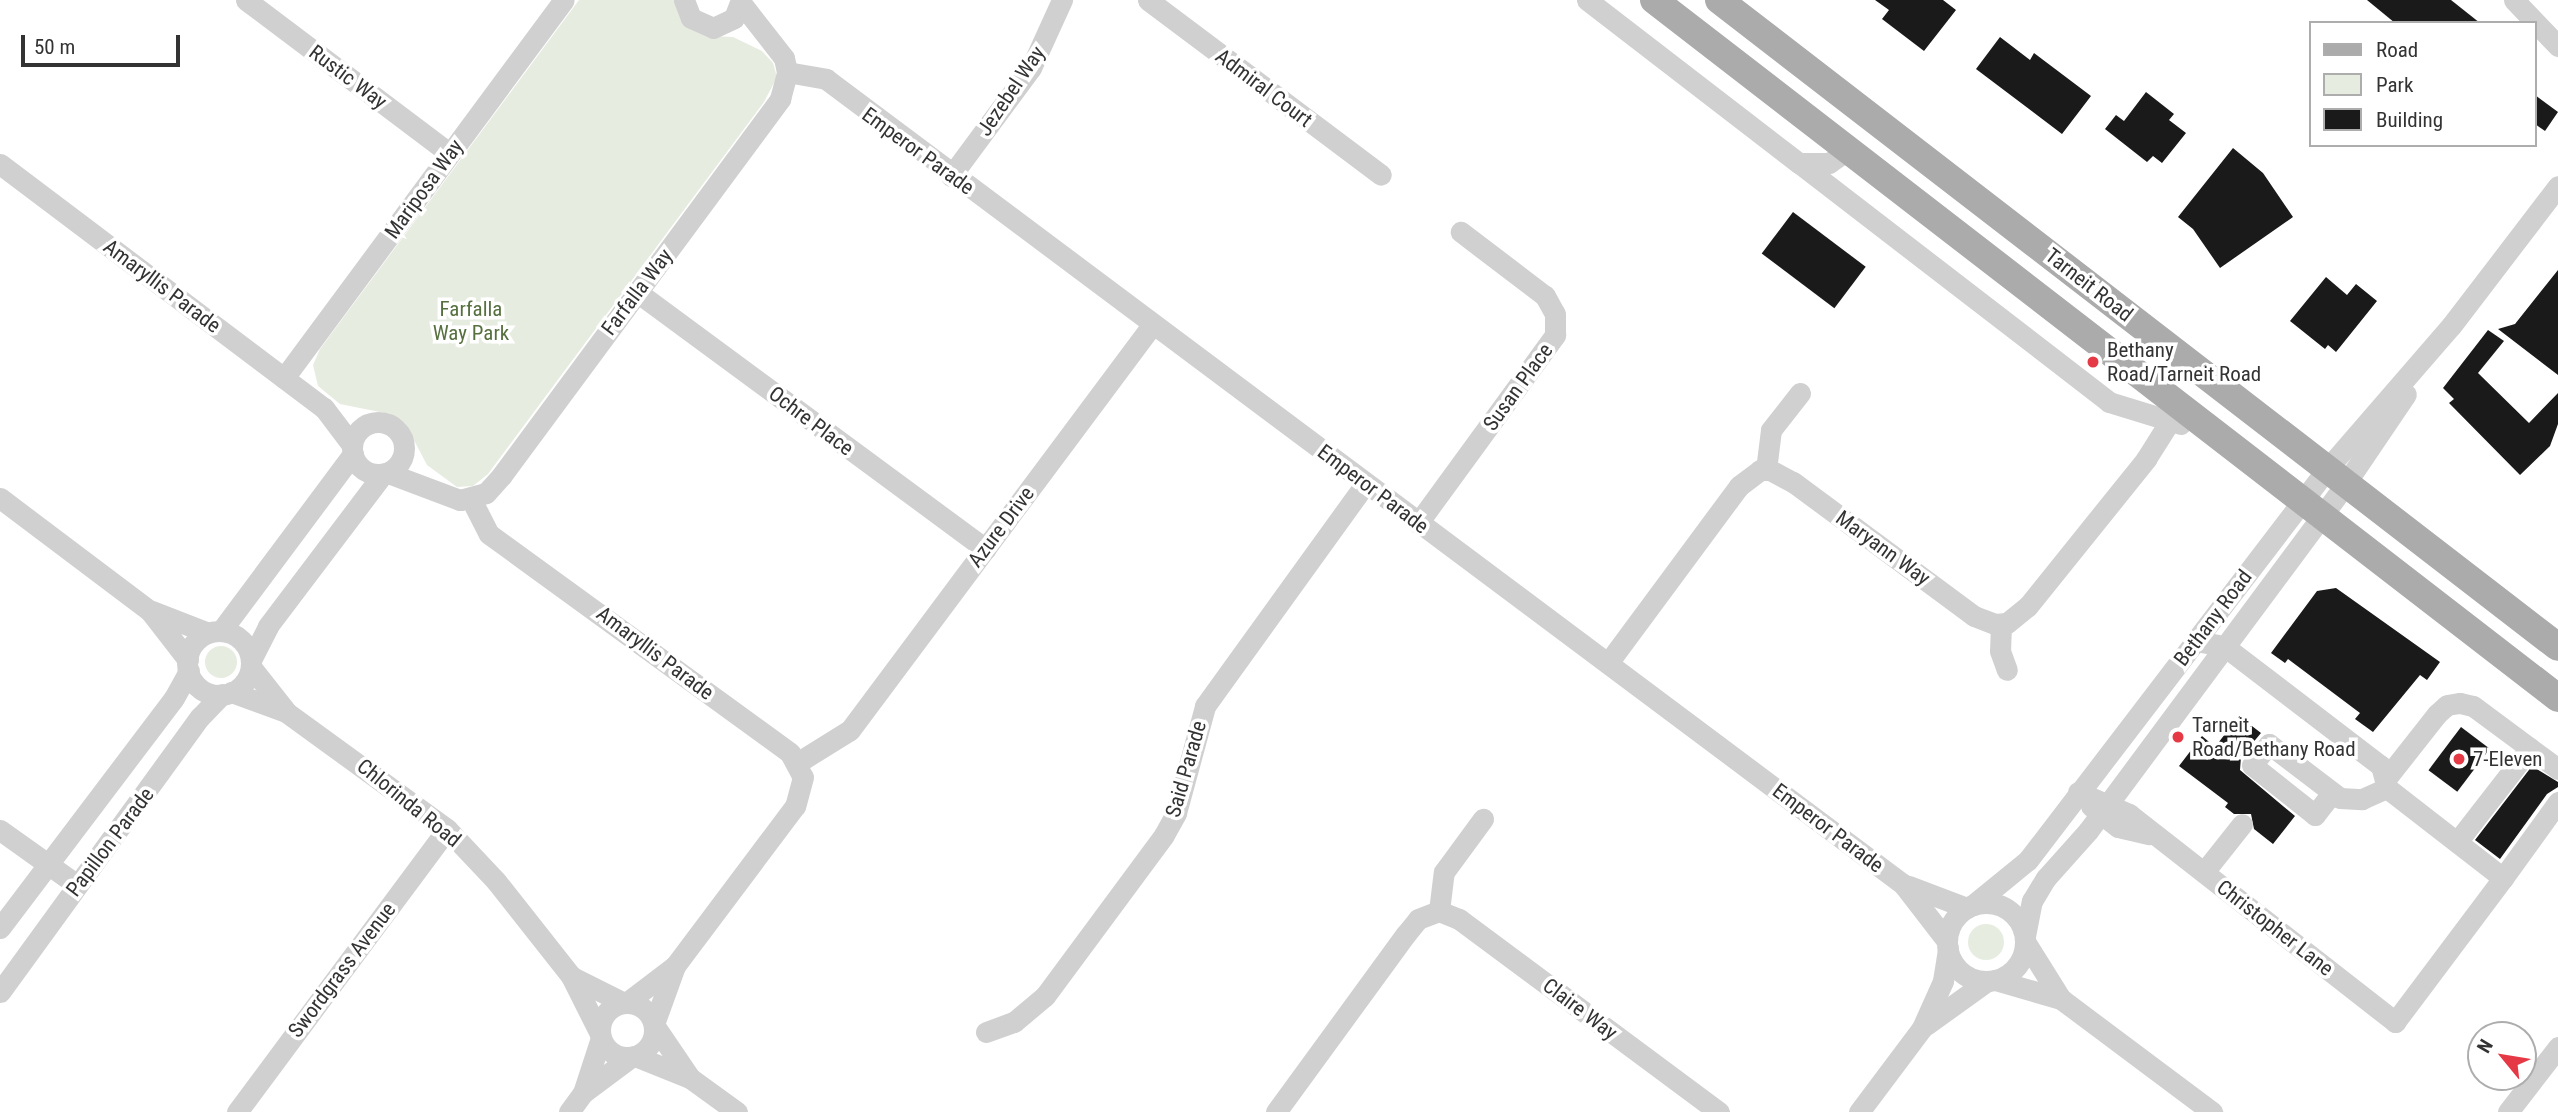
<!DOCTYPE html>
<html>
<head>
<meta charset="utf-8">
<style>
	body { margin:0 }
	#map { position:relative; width:2558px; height:1112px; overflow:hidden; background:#fff; font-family:"Roboto Condensed",sans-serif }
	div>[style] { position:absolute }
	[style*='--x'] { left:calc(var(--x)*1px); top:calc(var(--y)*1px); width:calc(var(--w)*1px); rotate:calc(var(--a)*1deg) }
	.green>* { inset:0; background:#e6ecdf }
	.round { border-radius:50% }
	.building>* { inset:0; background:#1a1a1a; transform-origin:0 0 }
	.minor>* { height:21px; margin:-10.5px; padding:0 10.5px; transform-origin:10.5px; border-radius:10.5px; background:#d0d0d0 }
	.minor>.ring { margin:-10.5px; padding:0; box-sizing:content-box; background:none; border:21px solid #d0d0d0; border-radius:50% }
	.major>* { height:28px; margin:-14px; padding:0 14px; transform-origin:14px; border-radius:14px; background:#ababab }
	.dots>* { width:19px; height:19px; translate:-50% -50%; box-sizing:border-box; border:4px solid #fff; border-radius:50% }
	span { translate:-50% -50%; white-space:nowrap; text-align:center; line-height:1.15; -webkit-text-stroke:7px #fff; paint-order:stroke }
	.street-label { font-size:21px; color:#333 }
	.park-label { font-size:21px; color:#56703f }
	.poi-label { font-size:21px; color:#333 }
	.left { translate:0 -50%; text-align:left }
	.legend { position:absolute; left:2309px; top:21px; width:228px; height:126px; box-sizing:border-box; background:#fff; border:2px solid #adadad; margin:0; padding:9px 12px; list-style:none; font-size:21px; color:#333 }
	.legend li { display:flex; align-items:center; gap:14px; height:35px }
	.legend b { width:35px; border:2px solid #adadad }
	.north { position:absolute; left:2467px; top:1021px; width:70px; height:70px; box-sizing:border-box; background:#fff; border:2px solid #adadad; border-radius:50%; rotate:300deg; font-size:19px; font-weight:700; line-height:28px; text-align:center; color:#333 }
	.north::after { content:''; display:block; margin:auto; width:24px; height:32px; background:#e63946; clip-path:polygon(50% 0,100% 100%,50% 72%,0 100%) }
	.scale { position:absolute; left:21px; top:35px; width:159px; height:32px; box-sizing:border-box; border:4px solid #333; border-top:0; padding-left:9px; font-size:21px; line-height:24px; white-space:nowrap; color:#333; -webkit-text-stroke:5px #fff; paint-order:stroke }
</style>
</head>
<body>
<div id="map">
	<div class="green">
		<i style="clip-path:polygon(579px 0,674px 0,712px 36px,733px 37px,762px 51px,773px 63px,777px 77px,764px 102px,488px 474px,473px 486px,457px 487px,427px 465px,405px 423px,390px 414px,340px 404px,318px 386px,313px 365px,320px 349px)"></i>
		<i class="round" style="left:205px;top:646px;width:32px;height:32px"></i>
		<i class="round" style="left:1968px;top:924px;width:36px;height:36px"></i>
	</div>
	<div class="building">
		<i style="clip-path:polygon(1875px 0,1943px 0,1956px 10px,1924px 51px,1882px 19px,1889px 10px)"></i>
		<i style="clip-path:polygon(2367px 0,2451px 0,2480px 23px,2395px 23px)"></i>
		<i style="clip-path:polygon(2000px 37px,2030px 60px,2034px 53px,2091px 96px,2062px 134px,1976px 69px)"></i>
		<i style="clip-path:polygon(2146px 92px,2174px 114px,2169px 120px,2186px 133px,2162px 163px,2153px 156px,2147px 162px,2105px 129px,2116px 115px,2124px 121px)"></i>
		<i style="clip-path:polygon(2535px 95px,2558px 112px,2545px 131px,2535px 124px)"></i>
		<i style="clip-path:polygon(2233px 148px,2263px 173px,2293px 217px,2220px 268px,2193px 229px,2178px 217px)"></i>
		<i style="left:1793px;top:212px;width:91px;height:52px;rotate:37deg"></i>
		<i style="clip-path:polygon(2558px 270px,2558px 375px,2498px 329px,2515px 324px)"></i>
		<i style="clip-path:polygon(2326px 277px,2347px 295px,2356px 284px,2377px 301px,2336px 352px,2328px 345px,2325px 349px,2290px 321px)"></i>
		<i style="clip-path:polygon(2488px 330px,2504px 341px,2478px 373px,2529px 423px,2558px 393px,2558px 424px,2550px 446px,2520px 475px,2449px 403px,2454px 399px,2443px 388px)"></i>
		<i style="clip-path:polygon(2336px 588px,2440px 662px,2427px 680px,2420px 675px,2373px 732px,2355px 719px,2360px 713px,2288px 659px,2285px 663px,2271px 653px,2317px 591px)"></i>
		<i style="clip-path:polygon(2239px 716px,2261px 733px,2241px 757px,2240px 770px,2295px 816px,2273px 844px,2254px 829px,2251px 814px,2234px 814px,2225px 807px,2228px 803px,2179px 766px,2202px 736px,2215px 747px)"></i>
		<i style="left:2461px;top:727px;width:36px;height:54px;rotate:37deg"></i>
		<i style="clip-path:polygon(2532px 766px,2558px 782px,2558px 787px,2547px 794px,2500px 859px,2475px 840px)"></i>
	</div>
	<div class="minor">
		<i style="--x:246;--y:0;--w:254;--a:37"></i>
		<i style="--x:684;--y:0;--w:19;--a:69"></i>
		<i style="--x:691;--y:18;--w:24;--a:24"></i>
		<i style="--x:713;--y:28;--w:23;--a:-25"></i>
		<i style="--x:734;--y:18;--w:19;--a:-69"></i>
		<i style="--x:1148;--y:0;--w:291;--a:36.9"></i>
		<i style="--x:1587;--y:0;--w:267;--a:37.6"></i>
		<i style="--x:1799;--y:163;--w:30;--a:0"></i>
		<i style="--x:1829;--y:163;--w:24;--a:-35"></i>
		<i style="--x:2514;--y:0;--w:64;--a:46.3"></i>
		<i style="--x:787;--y:72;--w:40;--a:10"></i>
		<i style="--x:826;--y:79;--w:1345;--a:36.78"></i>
		<i style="--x:1903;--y:884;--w:72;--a:52.3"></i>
		<i style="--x:1799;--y:163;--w:391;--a:37.6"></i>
		<i style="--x:2109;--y:402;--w:75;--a:17"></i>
		<i style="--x:0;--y:164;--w:406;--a:37"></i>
		<i style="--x:324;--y:408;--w:46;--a:52.9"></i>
		<i style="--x:951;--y:176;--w:134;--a:-53.5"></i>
		<i style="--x:1031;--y:68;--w:75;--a:-65.5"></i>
		<i style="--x:637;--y:292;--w:433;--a:36.4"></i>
		<i style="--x:284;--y:378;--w:470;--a:-53.5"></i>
		<i class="ring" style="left:352px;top:422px;width:31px;height:31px"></i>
		<i style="--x:1766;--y:470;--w:40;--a:-82.9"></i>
		<i style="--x:1771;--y:430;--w:47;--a:-51.9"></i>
		<i style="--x:388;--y:473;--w:77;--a:20.6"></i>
		<i style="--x:460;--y:500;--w:27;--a:-15"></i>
		<i style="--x:486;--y:493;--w:24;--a:-48"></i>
		<i style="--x:502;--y:475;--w:468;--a:-53.5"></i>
		<i style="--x:780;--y:99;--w:28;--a:-75"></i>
		<i style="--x:787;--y:72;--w:14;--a:-102"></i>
		<i style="--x:784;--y:58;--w:70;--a:-128"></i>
		<i style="--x:0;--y:498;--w:188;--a:37"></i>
		<i style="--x:150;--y:611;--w:62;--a:52.2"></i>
		<i style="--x:471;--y:499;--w:39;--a:63"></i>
		<i style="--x:489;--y:534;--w:372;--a:36"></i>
		<i style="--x:790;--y:753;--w:27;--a:62"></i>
		<i style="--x:803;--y:777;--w:30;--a:105"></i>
		<i style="--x:795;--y:806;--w:200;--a:126.9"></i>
		<i style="--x:675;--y:966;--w:62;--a:109.9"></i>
		<i style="--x:1418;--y:523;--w:233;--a:-53.9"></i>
		<i style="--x:1555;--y:335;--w:21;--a:-90"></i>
		<i style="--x:1555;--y:314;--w:21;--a:-119"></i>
		<i style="--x:1545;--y:296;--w:106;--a:-142.7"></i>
		<i style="--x:152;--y:611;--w:60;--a:21.4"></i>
		<i style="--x:2001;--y:624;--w:27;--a:92"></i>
		<i style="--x:2000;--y:651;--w:20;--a:70"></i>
		<i style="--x:221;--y:631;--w:221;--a:-53.3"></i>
		<i class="ring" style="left:187px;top:631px;width:43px;height:43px"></i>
		<i style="--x:251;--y:660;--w:38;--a:-63"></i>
		<i style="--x:268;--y:626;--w:191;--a:-52.9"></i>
		<i style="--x:1608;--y:663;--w:220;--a:-53.5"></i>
		<i style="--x:1739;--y:486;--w:26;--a:-37"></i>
		<i style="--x:1760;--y:470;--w:10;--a:0"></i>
		<i style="--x:1770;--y:470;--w:26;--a:28"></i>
		<i style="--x:1793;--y:482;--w:225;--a:36.5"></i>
		<i style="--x:1974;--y:616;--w:22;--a:21"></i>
		<i style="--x:1995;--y:624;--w:12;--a:-5"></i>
		<i style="--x:2007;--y:623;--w:27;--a:-39"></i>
		<i style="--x:2028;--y:606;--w:189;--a:-51.2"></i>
		<i style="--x:2146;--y:459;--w:45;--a:-57.7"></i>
		<i style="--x:251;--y:667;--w:55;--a:51.7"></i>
		<i style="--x:231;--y:692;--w:59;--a:20"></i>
		<i style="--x:286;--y:712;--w:199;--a:36"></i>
		<i style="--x:447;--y:829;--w:71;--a:46.7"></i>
		<i style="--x:496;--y:881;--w:121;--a:51.7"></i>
		<i style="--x:571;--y:976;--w:65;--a:63.4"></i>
		<i style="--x:797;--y:763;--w:62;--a:-31.9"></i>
		<i style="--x:850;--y:730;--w:505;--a:-53.29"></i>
		<i style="--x:2385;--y:780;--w:84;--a:-51.8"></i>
		<i style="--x:2437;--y:714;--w:13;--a:-42"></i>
		<i style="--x:2447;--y:705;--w:13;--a:-9"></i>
		<i style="--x:2460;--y:703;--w:13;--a:13"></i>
		<i style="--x:2473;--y:706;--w:106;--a:36.5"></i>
		<i style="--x:2078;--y:792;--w:56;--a:23.3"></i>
		<i style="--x:2129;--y:814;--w:338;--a:38"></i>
		<i style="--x:2395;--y:1022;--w:180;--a:-53.1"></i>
		<i style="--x:2503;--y:878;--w:147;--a:-142.2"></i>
		<i style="--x:2387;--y:788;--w:23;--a:-105"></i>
		<i style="--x:2381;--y:766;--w:198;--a:-142.6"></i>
		<i style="--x:2224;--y:646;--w:28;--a:-170"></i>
		<i style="--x:2332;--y:793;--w:28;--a:128"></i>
		<i style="--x:2315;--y:815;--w:80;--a:-141.6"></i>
		<i style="--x:2252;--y:765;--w:27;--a:-51"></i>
		<i style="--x:2269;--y:744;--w:89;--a:37.3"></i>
		<i style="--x:2340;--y:798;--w:22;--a:3"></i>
		<i style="--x:2362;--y:799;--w:27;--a:-24"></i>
		<i style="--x:2091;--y:806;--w:34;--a:38"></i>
		<i style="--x:2118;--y:827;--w:32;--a:13"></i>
		<i style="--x:0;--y:830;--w:95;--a:35.5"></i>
		<i style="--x:2457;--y:842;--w:119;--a:-52.2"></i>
		<i style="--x:2204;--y:872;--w:61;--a:-51.6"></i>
		<i style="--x:2503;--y:878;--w:94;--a:-54.1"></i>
		<i style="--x:1909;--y:886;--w:62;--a:20.8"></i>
		<i class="ring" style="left:1947px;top:903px;width:57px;height:57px"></i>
		<i style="--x:1973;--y:905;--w:71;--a:-39.3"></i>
		<i style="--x:2028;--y:860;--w:492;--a:-52.6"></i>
		<i style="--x:2327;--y:469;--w:189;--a:-49.1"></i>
		<i style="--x:2451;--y:326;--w:176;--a:-52.6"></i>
		<i style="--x:1439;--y:911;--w:39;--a:-83"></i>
		<i style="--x:1444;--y:872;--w:66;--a:-53.7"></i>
		<i style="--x:0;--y:928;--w:288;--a:-52.9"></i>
		<i style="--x:174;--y:698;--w:31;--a:-61"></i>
		<i style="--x:2025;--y:936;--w:36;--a:-79"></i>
		<i style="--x:2032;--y:901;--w:27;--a:-59"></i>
		<i style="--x:2046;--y:878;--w:63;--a:-48.2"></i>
		<i style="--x:2088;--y:831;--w:433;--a:-53.4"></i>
		<i style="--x:2346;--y:483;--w:107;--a:-56"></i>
		<i style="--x:2026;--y:943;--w:66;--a:58"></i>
		<i style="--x:572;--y:977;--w:58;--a:26.6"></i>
		<i style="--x:1995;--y:980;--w:69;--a:16.1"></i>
		<i style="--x:2061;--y:999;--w:189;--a:36.8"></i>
		<i style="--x:0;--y:992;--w:340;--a:-54"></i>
		<i style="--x:200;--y:717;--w:32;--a:-46"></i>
		<i class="ring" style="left:600px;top:1003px;width:33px;height:33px"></i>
		<i style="--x:626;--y:1003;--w:61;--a:-37.1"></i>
		<i style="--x:654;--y:1025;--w:64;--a:55.8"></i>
		<i style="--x:1926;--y:1025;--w:75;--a:-35.8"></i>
		<i style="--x:986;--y:1032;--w:30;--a:-20"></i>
		<i style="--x:1014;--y:1022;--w:40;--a:-40"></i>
		<i style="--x:1045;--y:996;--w:200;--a:-53.5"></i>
		<i style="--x:1164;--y:835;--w:25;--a:-61"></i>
		<i style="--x:1176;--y:813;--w:111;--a:-74.8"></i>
		<i style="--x:1205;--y:706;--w:274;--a:-54.2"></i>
		<i style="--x:635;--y:1056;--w:59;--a:21.8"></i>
		<i style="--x:690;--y:1078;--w:58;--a:35.9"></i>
		<i style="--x:584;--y:1092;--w:59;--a:-36.7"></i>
		<i style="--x:237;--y:1112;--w:352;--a:-53.4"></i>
		<i style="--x:569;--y:1112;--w:24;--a:-54"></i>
		<i style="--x:583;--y:1093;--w:58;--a:-71.9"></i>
		<i style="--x:1276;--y:1112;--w:220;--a:-53.9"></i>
		<i style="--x:1406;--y:934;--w:19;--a:-51"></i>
		<i style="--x:1418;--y:919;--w:22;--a:-21"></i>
		<i style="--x:1439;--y:911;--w:22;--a:22"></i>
		<i style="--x:1459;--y:919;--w:324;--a:36.6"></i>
		<i style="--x:1859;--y:1112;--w:105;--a:-53.1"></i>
		<i style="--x:1922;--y:1028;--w:51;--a:-65.9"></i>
		<i style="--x:1943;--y:981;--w:33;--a:-81"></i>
		<i style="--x:2508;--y:1112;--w:82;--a:-52.4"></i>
	</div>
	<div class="major">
		<i style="--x:1654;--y:0;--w:1142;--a:37.67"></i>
		<i style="--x:1719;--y:0;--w:1059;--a:37.64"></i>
	</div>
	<div class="dots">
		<i style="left:2093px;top:362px;background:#e63946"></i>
		<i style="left:2178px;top:737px;background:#e63946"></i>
		<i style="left:2459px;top:759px;background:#e63946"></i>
	</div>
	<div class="street-label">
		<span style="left:348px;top:77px;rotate:37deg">Rustic Way</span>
		<span style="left:1264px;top:88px;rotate:37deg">Admiral Court</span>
		<span style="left:1011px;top:91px;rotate:-56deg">Jezebel Way</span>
		<span style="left:918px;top:151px;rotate:36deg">Emperor Parade</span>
		<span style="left:424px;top:189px;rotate:-54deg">Mariposa Way</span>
		<span style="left:2089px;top:285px;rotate:38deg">Tarneit Road</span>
		<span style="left:162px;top:286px;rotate:37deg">Amaryllis Parade</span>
		<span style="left:637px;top:292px;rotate:-53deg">Farfalla Way</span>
		<span style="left:1518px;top:387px;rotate:-54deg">Susan Place</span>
		<span style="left:811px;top:421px;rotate:37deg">Ochre Place</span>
		<span style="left:1373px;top:489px;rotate:37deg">Emperor Parade</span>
		<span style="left:1001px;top:527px;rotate:-53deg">Azure Drive</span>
		<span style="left:1883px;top:548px;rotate:36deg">Maryann Way</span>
		<span style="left:2213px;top:618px;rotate:-53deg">Bethany Road</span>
		<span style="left:655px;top:653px;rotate:37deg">Amaryllis Parade</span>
		<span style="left:1186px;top:769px;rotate:-74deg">Said Parade</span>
		<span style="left:409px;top:803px;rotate:39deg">Chlorinda Road</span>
		<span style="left:1828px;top:828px;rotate:37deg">Emperor Parade</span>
		<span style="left:110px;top:842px;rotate:-53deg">Papillon Parade</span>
		<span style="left:2275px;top:928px;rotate:38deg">Christopher Lane</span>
		<span style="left:342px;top:970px;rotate:-53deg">Swordgrass Avenue</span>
		<span style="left:1580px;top:1009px;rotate:37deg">Claire Way</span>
	</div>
	<div class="park-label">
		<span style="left:471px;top:321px">Farfalla<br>Way Park</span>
	</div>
	<div class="poi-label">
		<span class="left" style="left:2107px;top:362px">Bethany<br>Road/Tarneit Road</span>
		<span class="left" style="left:2192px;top:737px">Tarneit<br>Road/Bethany Road</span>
		<span class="left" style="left:2473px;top:759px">7-Eleven</span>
	</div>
	<ul class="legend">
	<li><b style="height:9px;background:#ababab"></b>Road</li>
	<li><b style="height:19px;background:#e6ecdf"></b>Park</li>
	<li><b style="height:19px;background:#1a1a1a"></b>Building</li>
	</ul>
	<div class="north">N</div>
	<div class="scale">50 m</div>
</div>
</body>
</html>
